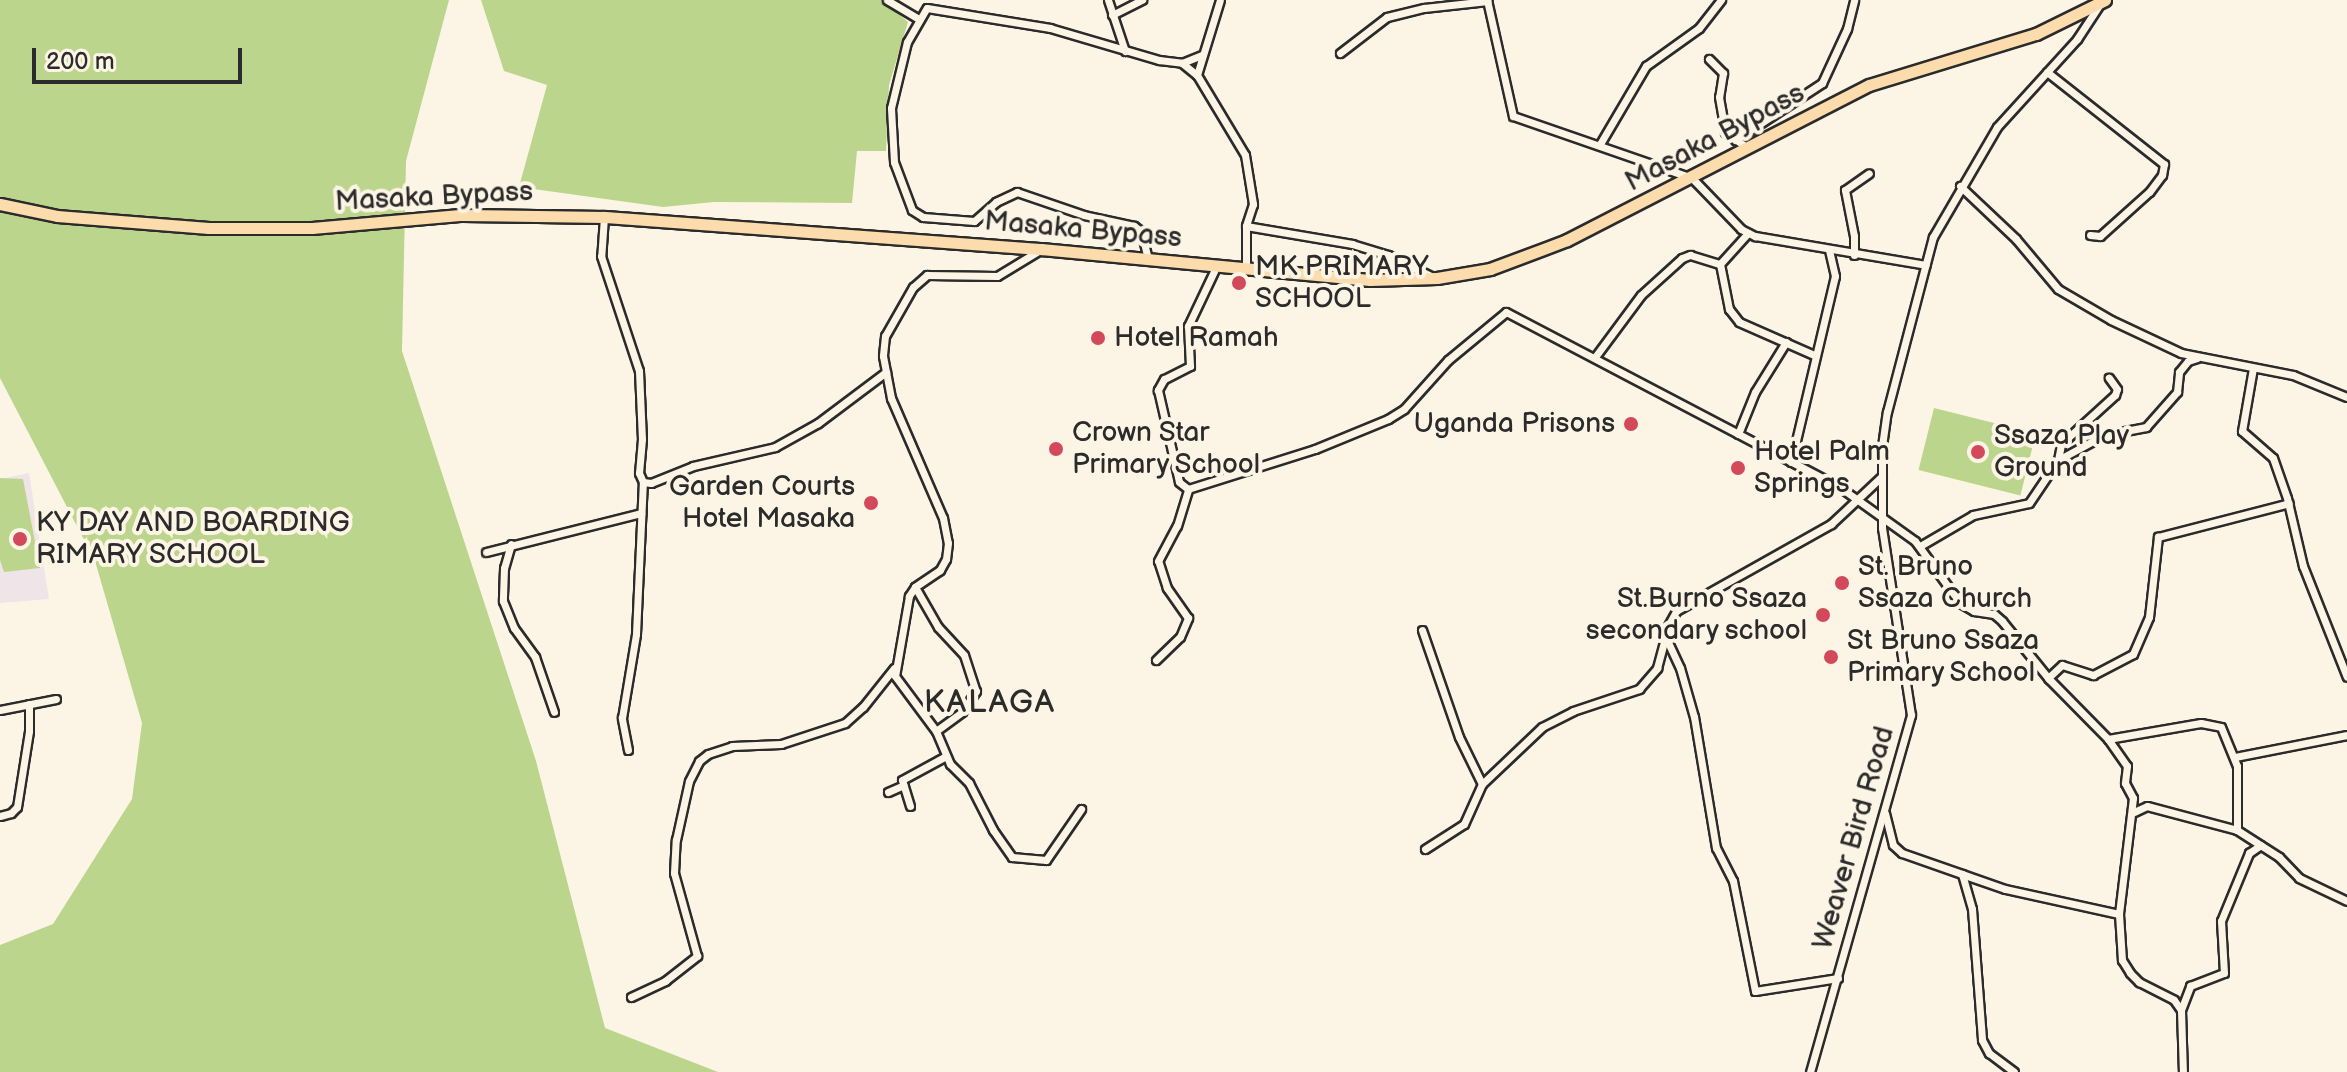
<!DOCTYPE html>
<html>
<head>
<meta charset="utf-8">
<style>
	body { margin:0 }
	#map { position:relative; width:2347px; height:1072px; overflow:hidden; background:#fcf5e5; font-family:"Balsamiq Sans",sans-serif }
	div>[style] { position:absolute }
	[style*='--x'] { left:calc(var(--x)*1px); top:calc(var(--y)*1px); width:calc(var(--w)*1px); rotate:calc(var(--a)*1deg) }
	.built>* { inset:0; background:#efe4e7 }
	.green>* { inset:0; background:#bbd58c; transform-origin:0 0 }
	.roads { filter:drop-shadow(2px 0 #2b2b2b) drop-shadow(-2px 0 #2b2b2b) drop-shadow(0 2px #2b2b2b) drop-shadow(0 -2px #2b2b2b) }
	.minor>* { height:7px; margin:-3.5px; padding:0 3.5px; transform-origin:3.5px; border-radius:3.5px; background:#fcf5e5 }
	.trunk>* { height:11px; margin:-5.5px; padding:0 5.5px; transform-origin:5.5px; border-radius:5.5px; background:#fcdcac }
	.dots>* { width:22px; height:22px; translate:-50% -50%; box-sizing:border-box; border:4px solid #fcf5e5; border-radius:50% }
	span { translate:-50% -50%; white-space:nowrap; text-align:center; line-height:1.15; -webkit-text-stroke:8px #fcf5e5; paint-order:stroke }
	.street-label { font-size:28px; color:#2b2b2b }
	.poi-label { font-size:28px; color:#2b2b2b }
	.left { translate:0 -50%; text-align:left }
	.right { translate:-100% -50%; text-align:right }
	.quarter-label { font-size:32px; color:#2b2b2b; letter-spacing:2px }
	.scale { position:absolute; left:32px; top:48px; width:210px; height:36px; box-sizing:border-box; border:4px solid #2b2b2b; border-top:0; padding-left:10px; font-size:24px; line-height:28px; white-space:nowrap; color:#2b2b2b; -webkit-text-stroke:6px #fcf5e5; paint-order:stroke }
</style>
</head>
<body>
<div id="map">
	<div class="built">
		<i style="clip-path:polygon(29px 473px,49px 599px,0 603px,0 479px)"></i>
	</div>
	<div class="green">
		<i style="clip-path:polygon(0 0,449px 0,406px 161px,402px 351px,536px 761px,605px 1028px,718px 1072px,0 1072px,0 945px,53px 924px,132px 799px,142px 723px,95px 561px,0 378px)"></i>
		<i style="clip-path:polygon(481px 0,882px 0,908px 22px,889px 85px,886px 151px,857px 151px,852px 203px,714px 202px,663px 207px,519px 187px,547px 85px,504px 71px)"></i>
		<i style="left:1934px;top:408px;width:105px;height:64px;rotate:14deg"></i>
		<i style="clip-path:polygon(0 478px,23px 479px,40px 568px,4px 572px,0 560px)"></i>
	</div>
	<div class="roads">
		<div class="minor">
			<i style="--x:887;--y:0;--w:37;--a:31"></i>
			<i style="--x:1108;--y:0;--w:54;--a:71.6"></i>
			<i style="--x:1487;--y:0;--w:119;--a:77.4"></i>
			<i style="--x:1513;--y:116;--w:189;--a:19.1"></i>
			<i style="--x:1692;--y:178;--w:71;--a:46.1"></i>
			<i style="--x:1741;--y:229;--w:16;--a:27"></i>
			<i style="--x:1755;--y:236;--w:173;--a:9.6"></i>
			<i style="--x:1112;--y:15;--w:34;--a:-27"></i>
			<i style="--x:1340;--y:53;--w:59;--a:-37.5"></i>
			<i style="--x:1387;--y:17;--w:38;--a:-14"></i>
			<i style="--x:1424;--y:8;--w:64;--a:-6.2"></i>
			<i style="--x:1709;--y:59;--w:20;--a:45"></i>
			<i style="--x:1723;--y:73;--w:24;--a:99"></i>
			<i style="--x:1719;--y:97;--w:36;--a:80"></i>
			<i style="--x:1725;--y:132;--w:24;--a:35"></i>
			<i style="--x:1182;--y:63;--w:22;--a:-22"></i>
			<i style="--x:2047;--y:72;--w:149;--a:38.2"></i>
			<i style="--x:2164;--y:164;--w:11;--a:100"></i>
			<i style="--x:2162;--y:175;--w:21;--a:127"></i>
			<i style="--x:2149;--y:192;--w:66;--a:138.1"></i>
			<i style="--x:2100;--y:236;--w:10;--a:-174"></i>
			<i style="--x:1197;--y:75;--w:78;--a:-73"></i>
			<i style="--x:1735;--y:140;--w:104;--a:-33.2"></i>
			<i style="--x:1822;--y:83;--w:60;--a:-65.2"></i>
			<i style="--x:1847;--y:29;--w:30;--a:-76"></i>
			<i style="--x:1600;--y:144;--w:91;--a:-59.5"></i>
			<i style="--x:1646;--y:66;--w:65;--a:-35.6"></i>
			<i style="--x:1699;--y:28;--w:36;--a:-52"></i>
			<i style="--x:1960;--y:186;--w:77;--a:43.4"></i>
			<i style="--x:2016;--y:239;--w:65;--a:50"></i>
			<i style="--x:2058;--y:289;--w:61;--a:30.3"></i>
			<i style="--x:2111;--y:320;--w:77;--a:25.2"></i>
			<i style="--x:2181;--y:353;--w:114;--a:11.1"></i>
			<i style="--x:2293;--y:375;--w:58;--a:22.2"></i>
			<i style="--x:604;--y:217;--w:39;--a:94"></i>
			<i style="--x:601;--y:256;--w:121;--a:71.7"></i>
			<i style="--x:639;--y:371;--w:68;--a:87.5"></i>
			<i style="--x:642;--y:439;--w:34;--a:95"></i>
			<i style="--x:639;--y:473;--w:10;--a:66"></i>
			<i style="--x:643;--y:482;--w:8;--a:7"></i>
			<i style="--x:651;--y:483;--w:45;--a:-22"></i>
			<i style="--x:693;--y:466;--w:84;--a:-13"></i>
			<i style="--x:775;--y:447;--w:49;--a:-29.2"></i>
			<i style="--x:818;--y:423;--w:85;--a:-36.9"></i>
			<i style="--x:1246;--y:226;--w:108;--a:9.6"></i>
			<i style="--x:1352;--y:244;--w:38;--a:17"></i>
			<i style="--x:1388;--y:255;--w:48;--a:26"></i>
			<i style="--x:1748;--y:233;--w:42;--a:132.1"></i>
			<i style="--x:1720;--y:264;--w:46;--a:78.7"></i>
			<i style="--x:1729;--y:309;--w:16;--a:52"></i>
			<i style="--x:1739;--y:322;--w:82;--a:23.7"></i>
			<i style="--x:1040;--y:250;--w:50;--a:148.8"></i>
			<i style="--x:997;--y:276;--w:70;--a:-179.2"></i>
			<i style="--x:927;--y:275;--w:18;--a:139"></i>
			<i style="--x:913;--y:287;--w:56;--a:119.7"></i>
			<i style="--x:885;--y:336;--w:20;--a:96"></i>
			<i style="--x:883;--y:356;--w:43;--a:79.2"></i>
			<i style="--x:891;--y:398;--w:131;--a:66.6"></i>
			<i style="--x:943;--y:518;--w:25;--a:79"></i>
			<i style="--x:948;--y:543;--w:16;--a:97"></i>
			<i style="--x:946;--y:559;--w:13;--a:119"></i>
			<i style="--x:940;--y:570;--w:30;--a:146"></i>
			<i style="--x:915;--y:587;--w:11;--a:124"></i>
			<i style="--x:909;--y:596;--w:81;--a:99.9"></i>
			<i style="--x:895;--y:676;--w:69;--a:53.3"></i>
			<i style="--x:936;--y:731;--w:36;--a:67"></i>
			<i style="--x:950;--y:764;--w:27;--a:45"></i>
			<i style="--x:969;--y:783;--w:53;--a:62.9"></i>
			<i style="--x:993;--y:830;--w:33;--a:55"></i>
			<i style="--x:1012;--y:857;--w:34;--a:5"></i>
			<i style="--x:1046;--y:860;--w:62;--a:-55.5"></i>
			<i style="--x:1854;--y:255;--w:19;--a:-90"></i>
			<i style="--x:1854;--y:236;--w:47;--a:-101.1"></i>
			<i style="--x:1845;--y:190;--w:29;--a:-35"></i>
			<i style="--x:1148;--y:259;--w:29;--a:-104"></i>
			<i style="--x:1141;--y:231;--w:9;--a:-144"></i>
			<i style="--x:1134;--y:226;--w:51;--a:-167.6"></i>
			<i style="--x:1084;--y:215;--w:71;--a:-161.1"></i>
			<i style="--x:1017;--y:192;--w:23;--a:155"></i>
			<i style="--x:996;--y:202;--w:29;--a:139"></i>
			<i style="--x:974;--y:221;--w:51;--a:-175.5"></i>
			<i style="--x:923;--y:217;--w:13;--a:-148"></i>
			<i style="--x:912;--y:210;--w:51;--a:-110.6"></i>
			<i style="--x:894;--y:162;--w:54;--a:-93.2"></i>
			<i style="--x:891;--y:108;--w:68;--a:-76.4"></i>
			<i style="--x:907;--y:42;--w:39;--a:-60"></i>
			<i style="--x:927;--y:8;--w:125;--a:9.2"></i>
			<i style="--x:1050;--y:28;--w:114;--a:16.4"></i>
			<i style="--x:1159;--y:60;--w:23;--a:7"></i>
			<i style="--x:1182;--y:63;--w:19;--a:39"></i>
			<i style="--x:1197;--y:75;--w:93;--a:59"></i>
			<i style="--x:1245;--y:155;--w:50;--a:80.7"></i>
			<i style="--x:1253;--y:204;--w:23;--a:108"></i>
			<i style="--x:1246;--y:226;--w:42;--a:90"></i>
			<i style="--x:1217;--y:265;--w:68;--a:115.4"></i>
			<i style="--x:1188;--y:326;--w:40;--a:87.1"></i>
			<i style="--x:1190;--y:366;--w:29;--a:153"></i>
			<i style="--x:1164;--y:379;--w:13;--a:119"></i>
			<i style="--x:1158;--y:390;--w:94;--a:77.1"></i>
			<i style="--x:1179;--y:482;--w:11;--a:38"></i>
			<i style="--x:1188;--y:489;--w:133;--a:-17.5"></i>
			<i style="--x:1315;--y:449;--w:79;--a:-22.3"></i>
			<i style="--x:1388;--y:419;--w:19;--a:-32"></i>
			<i style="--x:1404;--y:409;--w:66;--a:-48.1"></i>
			<i style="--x:1448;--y:360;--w:75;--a:-39.6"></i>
			<i style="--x:1506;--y:312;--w:378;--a:27.7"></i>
			<i style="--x:1841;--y:488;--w:91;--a:35.6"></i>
			<i style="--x:1915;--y:541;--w:77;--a:54"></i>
			<i style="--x:1960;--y:603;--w:16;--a:30"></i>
			<i style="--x:1974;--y:611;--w:20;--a:9"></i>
			<i style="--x:1994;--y:614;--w:11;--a:41"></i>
			<i style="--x:2002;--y:621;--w:75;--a:51"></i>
			<i style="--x:2049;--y:679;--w:84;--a:45.5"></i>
			<i style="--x:2108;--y:739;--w:33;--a:55"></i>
			<i style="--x:2127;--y:766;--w:17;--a:97"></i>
			<i style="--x:2125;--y:783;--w:17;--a:62"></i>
			<i style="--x:2133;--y:798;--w:117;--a:96.9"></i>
			<i style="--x:2119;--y:914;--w:117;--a:-167.6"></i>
			<i style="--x:2005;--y:889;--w:46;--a:-160.8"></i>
			<i style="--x:1595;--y:357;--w:77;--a:-53.4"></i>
			<i style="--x:1641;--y:295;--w:55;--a:-42.1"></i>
			<i style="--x:1682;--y:258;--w:9;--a:-21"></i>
			<i style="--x:1690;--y:255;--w:31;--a:17"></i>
			<i style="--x:2253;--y:368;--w:64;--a:99.9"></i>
			<i style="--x:2242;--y:431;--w:41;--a:41.1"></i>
			<i style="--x:2273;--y:458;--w:42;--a:70.7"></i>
			<i style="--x:2287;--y:498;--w:70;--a:76.8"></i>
			<i style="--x:2303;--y:566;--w:119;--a:68.4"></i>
			<i style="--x:1738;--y:434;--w:45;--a:-68"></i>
			<i style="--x:1755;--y:392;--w:59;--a:-58.2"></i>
			<i style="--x:2058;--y:460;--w:52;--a:-28.5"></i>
			<i style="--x:2104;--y:435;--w:43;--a:-10.8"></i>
			<i style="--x:2146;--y:427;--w:47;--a:-48.5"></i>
			<i style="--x:2177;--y:392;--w:20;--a:-84"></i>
			<i style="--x:2179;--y:372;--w:14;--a:-51"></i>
			<i style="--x:2188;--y:361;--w:9;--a:-18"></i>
			<i style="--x:1791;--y:462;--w:191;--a:-76.7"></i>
			<i style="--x:1835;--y:276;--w:27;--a:-103"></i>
			<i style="--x:511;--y:544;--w:25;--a:106"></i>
			<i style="--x:504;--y:568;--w:33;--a:92"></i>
			<i style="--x:503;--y:601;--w:29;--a:68"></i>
			<i style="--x:514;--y:628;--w:36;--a:54"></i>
			<i style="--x:535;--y:657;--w:58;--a:70.9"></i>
			<i style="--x:1920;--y:546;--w:61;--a:-30.3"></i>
			<i style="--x:1973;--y:515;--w:57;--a:-12.1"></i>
			<i style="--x:2029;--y:503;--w:52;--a:-56"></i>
			<i style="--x:2058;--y:460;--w:16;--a:-79"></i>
			<i style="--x:2061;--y:444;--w:73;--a:-42.2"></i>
			<i style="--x:2115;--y:395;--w:6;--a:-72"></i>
			<i style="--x:2117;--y:389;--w:14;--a:-126"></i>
			<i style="--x:486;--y:552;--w:160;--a:-14.1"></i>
			<i style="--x:915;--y:587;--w:46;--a:60.1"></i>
			<i style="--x:938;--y:627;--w:38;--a:47"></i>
			<i style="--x:964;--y:655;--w:38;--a:72"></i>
			<i style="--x:976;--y:691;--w:25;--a:124"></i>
			<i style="--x:962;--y:712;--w:32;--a:144"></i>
			<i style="--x:1422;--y:630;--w:113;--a:70.9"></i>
			<i style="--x:1459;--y:737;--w:52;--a:63.9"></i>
			<i style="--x:1156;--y:660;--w:33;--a:-44"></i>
			<i style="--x:1180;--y:637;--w:21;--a:-67"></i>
			<i style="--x:1188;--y:618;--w:37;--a:-125"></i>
			<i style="--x:1167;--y:588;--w:28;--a:-108"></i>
			<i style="--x:1158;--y:561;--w:40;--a:-62"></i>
			<i style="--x:1177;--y:526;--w:39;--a:-73"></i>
			<i style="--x:2048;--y:678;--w:19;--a:-43"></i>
			<i style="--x:2062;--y:665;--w:33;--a:18"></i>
			<i style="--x:2093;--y:675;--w:45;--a:-27.7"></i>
			<i style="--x:2133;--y:654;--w:40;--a:-66.6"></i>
			<i style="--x:2149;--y:617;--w:81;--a:-83.6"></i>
			<i style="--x:2158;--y:537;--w:135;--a:-14.5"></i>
			<i style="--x:0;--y:710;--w:57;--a:-11.1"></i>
			<i style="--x:2108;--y:739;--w:94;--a:-9.8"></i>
			<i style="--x:2201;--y:723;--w:20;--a:11"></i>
			<i style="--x:2221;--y:727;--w:42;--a:67.7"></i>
			<i style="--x:2237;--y:766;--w:64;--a:90"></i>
			<i style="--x:628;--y:750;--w:33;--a:-101"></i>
			<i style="--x:622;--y:718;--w:85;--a:-80.5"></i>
			<i style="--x:636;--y:634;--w:152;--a:-87.4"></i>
			<i style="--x:2235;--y:757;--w:114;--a:-11.1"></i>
			<i style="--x:888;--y:792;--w:17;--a:-24"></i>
			<i style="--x:910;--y:806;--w:27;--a:-107"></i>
			<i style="--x:902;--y:780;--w:50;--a:-28.6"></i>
			<i style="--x:2134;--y:812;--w:14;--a:-25"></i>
			<i style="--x:2147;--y:806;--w:93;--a:14.9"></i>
			<i style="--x:2237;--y:830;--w:50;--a:32.7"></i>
			<i style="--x:2279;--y:857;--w:29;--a:46"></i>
			<i style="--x:2299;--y:878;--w:53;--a:25.6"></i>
			<i style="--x:1885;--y:813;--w:33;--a:76"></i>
			<i style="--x:1893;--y:845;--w:12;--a:42"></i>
			<i style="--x:1902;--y:853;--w:64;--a:19.3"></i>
			<i style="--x:1962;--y:874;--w:36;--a:74"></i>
			<i style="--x:1972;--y:909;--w:131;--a:85.6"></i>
			<i style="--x:1982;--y:1040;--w:15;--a:62"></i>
			<i style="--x:1989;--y:1053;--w:31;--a:37"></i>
			<i style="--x:0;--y:816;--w:11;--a:-15"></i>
			<i style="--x:11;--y:813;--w:8;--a:-45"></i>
			<i style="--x:17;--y:807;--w:77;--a:-81"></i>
			<i style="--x:29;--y:731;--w:27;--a:-90"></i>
			<i style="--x:1425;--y:849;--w:46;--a:-32.7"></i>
			<i style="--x:1464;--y:824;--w:44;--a:-65.8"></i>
			<i style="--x:1482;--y:784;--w:83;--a:-43.5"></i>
			<i style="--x:1542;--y:727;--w:35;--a:-27"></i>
			<i style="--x:1573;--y:711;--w:70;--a:-18.4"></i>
			<i style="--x:1639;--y:689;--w:28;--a:-49"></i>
			<i style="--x:1657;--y:668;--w:27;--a:-75"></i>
			<i style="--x:2119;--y:914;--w:46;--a:86.3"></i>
			<i style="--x:2122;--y:960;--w:15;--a:58"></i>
			<i style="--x:2130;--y:973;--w:13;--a:45"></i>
			<i style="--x:2139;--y:982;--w:39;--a:27"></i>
			<i style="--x:2174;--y:1000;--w:12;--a:55"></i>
			<i style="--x:2181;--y:1010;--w:62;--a:88.2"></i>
			<i style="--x:1838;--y:978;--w:84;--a:171.1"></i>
			<i style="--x:1755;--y:991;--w:112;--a:-101.3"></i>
			<i style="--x:1733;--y:881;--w:37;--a:-117"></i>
			<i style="--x:1716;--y:848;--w:133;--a:-99.5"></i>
			<i style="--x:1694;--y:717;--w:51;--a:-105.9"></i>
			<i style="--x:1680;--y:668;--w:38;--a:-115"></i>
			<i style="--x:1664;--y:633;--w:25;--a:-61"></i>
			<i style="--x:1676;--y:611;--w:178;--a:-29.3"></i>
			<i style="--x:1831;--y:524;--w:69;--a:-43.2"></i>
			<i style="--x:631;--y:997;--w:38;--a:-25"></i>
			<i style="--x:665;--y:981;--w:41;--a:-38"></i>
			<i style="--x:697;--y:956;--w:86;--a:-105.5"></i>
			<i style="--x:674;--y:873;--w:33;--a:-87"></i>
			<i style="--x:676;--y:840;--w:60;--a:-77.6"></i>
			<i style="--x:689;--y:781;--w:22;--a:-63"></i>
			<i style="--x:699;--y:761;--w:11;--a:-38"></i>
			<i style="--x:708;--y:754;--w:25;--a:-18"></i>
			<i style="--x:732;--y:746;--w:49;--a:-2.3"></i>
			<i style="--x:781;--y:744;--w:67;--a:-18.2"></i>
			<i style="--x:845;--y:723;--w:24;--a:-42"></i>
			<i style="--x:863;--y:707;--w:50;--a:-51.5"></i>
			<i style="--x:2181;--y:1010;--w:26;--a:-69"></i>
			<i style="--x:2190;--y:986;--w:36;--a:-21"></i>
			<i style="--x:2224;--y:973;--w:52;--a:-93.3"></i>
			<i style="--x:2221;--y:921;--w:74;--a:-67.6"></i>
			<i style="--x:2249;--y:853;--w:14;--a:-34"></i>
			<i style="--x:1810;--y:1072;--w:371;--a:-74.2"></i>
			<i style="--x:1911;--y:715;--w:189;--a:-98.8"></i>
			<i style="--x:1882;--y:528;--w:82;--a:-90"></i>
			<i style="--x:1882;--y:446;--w:34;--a:-82"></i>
			<i style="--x:1887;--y:412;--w:181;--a:-75.3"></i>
			<i style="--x:1933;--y:237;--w:127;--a:-59.8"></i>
			<i style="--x:1997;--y:127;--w:119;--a:-47.7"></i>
			<i style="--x:2077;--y:39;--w:42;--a:-56.7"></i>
		</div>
		<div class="trunk">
			<i style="--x:0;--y:204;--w:58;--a:11.9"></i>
			<i style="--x:57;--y:216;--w:152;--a:4.5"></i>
			<i style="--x:209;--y:228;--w:103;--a:0"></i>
			<i style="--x:312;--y:228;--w:151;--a:-5"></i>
			<i style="--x:462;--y:215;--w:142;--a:0.8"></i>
			<i style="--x:604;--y:217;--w:438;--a:4.2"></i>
			<i style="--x:1041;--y:249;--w:330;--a:5.4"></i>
			<i style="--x:1370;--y:280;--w:67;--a:-1.7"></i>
			<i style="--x:1437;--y:278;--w:54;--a:-9.6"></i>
			<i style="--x:1490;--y:269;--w:82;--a:-20.6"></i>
			<i style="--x:1567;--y:240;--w:339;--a:-27.2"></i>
			<i style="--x:1869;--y:85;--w:175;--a:-17"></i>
			<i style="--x:2036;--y:34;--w:77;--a:-26.2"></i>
		</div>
	</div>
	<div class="dots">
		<i style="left:1239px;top:283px;background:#d1495b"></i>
		<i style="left:1098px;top:338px;background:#d1495b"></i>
		<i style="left:1631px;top:424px;background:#d1495b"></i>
		<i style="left:1056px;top:449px;background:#d1495b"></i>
		<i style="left:1978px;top:452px;background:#d1495b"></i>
		<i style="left:1738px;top:468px;background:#d1495b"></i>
		<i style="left:871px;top:503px;background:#d1495b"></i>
		<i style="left:20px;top:539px;background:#d1495b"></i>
		<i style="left:1842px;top:583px;background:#d1495b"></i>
		<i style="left:1823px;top:615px;background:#d1495b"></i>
		<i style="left:1831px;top:657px;background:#d1495b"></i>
	</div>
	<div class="street-label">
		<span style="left:1715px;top:138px;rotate:-28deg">Masaka Bypass</span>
		<span style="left:434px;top:197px;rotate:-3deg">Masaka Bypass</span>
		<span style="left:1083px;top:230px;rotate:5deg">Masaka Bypass</span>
		<span style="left:1854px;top:838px;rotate:-74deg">Weaver Bird Road</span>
	</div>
	<div class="poi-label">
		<span class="left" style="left:1255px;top:283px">MK PRIMARY<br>SCHOOL</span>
		<span class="left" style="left:1114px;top:338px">Hotel Ramah</span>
		<span class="right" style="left:1615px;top:424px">Uganda Prisons</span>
		<span class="left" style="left:1072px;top:449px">Crown Star<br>Primary School</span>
		<span class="left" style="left:1994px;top:452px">Ssaza Play<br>Ground</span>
		<span class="left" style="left:1754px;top:468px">Hotel Palm<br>Springs</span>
		<span class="right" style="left:855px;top:503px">Garden Courts<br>Hotel Masaka</span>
		<span class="left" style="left:36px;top:539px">KY DAY AND BOARDING<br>RIMARY SCHOOL</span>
		<span class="left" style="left:1858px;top:583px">St. Bruno<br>Ssaza Church</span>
		<span class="right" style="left:1807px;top:615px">St.Burno Ssaza<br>secondary school</span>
		<span class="left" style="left:1847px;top:657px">St Bruno Ssaza<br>Primary School</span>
	</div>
	<div class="quarter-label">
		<span style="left:990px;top:703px">KALAGA</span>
	</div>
	<div class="scale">200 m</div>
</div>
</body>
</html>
